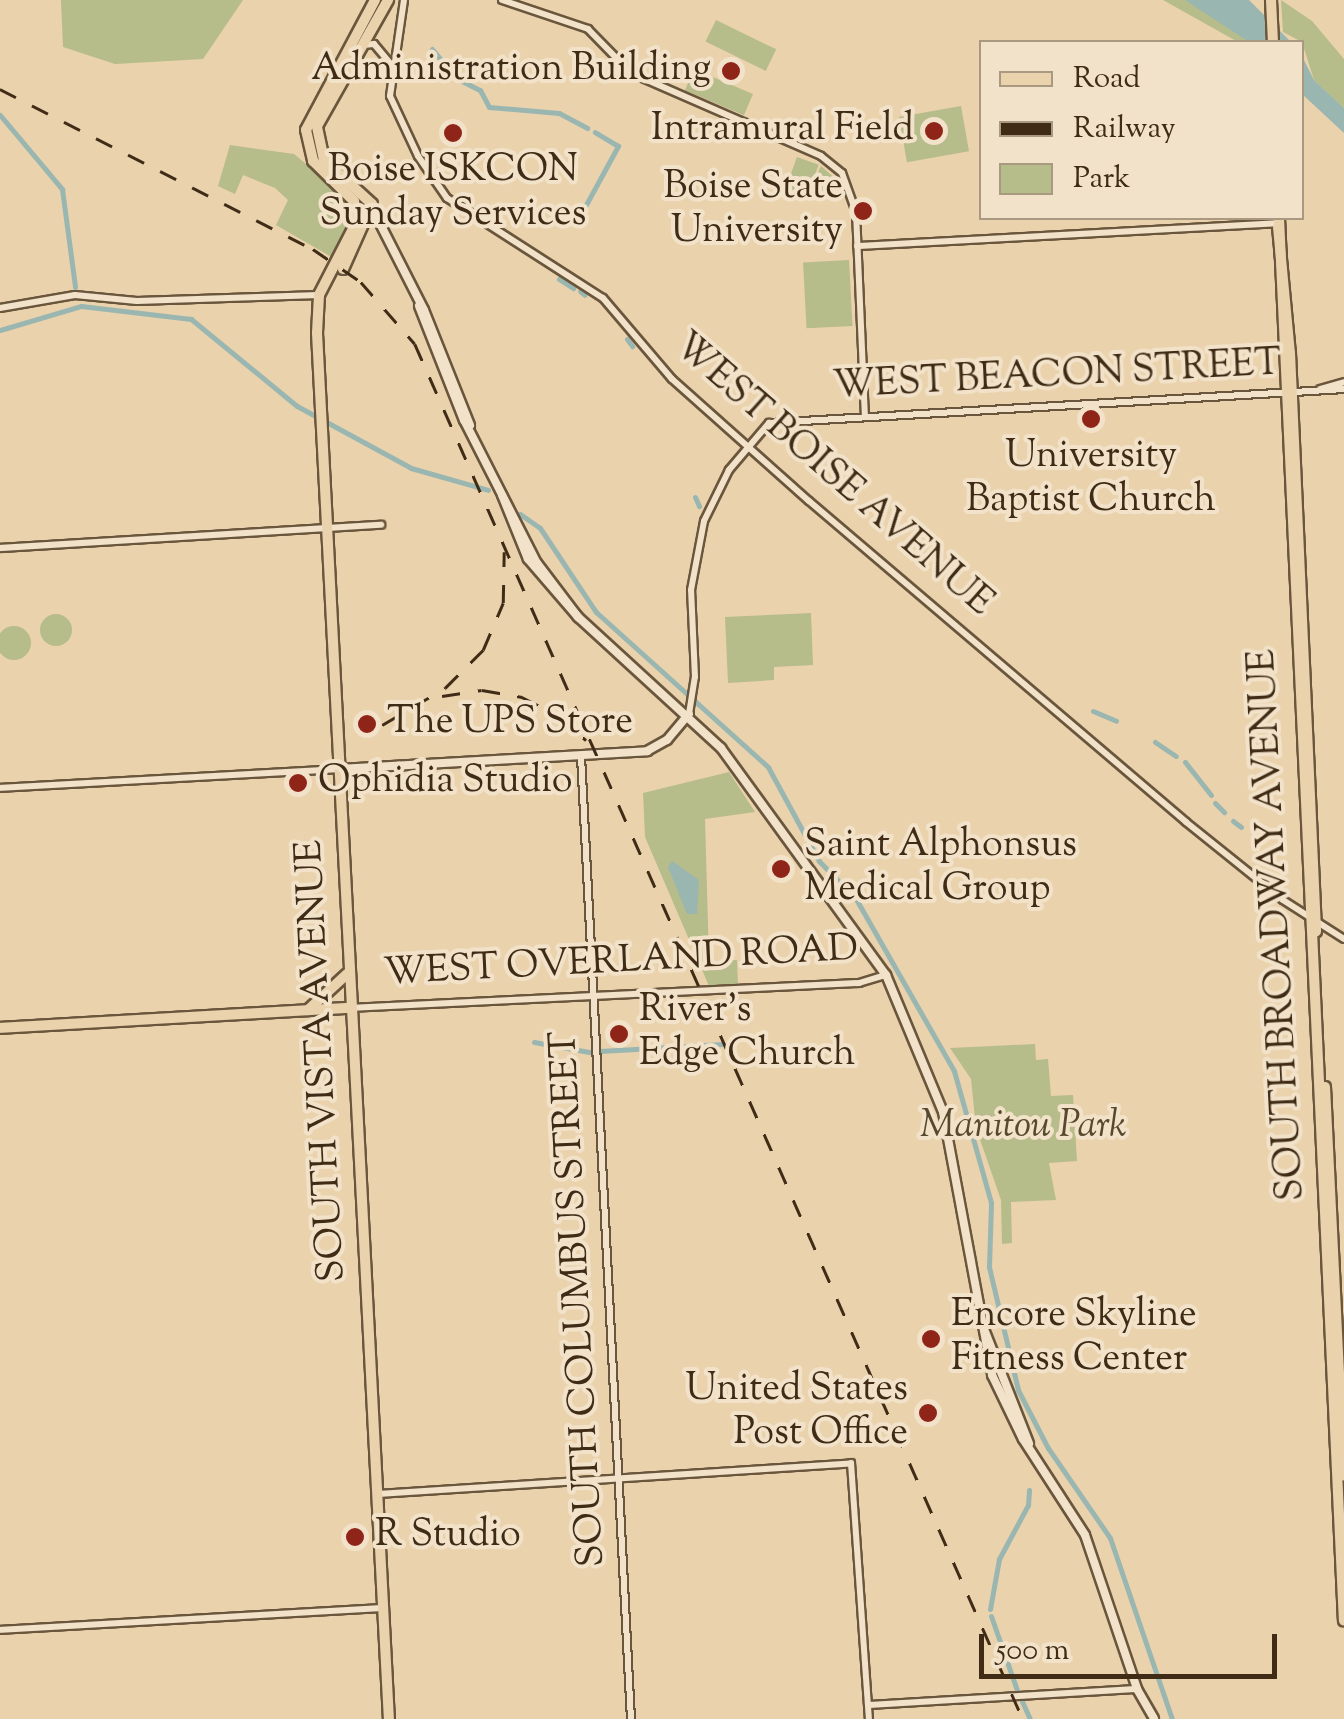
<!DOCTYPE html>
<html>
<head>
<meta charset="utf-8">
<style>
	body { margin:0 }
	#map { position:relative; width:1344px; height:1719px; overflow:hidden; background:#ead2ac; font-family:"Sorts Mill Goudy",serif }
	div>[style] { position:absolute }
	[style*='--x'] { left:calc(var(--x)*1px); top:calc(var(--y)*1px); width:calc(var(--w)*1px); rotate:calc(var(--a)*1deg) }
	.green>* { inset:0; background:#b6bc8a; transform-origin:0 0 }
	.round { border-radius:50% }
	.water>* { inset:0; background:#9ab6b1 }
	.canal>* { height:5px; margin:-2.5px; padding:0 2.5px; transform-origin:2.5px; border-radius:2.5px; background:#9ab6b1 }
	.roads { filter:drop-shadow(2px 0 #6a563c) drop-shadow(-2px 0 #6a563c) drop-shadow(0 2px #6a563c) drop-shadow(0 -2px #6a563c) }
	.tertiary>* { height:6px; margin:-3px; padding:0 3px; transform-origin:3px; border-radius:3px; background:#f1e2c9 }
	.secondary>* { height:8px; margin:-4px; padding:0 4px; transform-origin:4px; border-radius:4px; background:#f1e2c9 }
	.primary>* { height:10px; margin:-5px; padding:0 5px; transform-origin:5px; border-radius:5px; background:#ead2ac }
	.rail>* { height:2.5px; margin-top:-1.25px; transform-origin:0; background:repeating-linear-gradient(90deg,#402c16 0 18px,transparent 0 36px) }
	.dots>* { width:28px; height:28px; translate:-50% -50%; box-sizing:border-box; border:5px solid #f1e2c9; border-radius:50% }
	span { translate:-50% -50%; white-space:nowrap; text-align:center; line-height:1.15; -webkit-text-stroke:8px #f1e2c9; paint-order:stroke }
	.poi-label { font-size:38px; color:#402c16 }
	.right { translate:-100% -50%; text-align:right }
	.left { translate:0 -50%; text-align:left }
	.street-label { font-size:38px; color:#402c16 }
	.park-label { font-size:38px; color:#58492d; font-style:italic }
	.legend { position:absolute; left:979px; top:40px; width:325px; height:180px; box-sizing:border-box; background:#f1e2c9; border:2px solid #aa9981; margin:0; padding:12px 18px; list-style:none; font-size:30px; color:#402c16 }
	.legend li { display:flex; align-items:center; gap:20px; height:50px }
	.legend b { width:50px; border:2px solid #aa9981 }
	.scale { position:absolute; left:979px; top:1634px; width:298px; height:45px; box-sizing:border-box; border:5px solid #402c16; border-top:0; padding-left:12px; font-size:30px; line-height:35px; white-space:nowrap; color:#402c16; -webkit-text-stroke:8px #f1e2c9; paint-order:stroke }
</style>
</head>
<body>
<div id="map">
	<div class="green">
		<i style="clip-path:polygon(61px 0,243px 0,203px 59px,115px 64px,63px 47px)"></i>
		<i style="clip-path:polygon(1163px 0,1185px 0,1209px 12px,1249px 42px,1238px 42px)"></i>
		<i style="clip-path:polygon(1281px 0,1312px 21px,1344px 59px,1344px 108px,1314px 80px,1302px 42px,1283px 32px)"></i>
		<i style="left:716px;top:20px;width:67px;height:24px;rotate:26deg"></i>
		<i style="left:694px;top:69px;width:64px;height:23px;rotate:23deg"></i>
		<i style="left:961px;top:106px;width:46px;height:63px;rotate:80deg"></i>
		<i style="clip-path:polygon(230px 145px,294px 154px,345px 196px,353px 211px,335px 259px,276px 225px,288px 200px,275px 188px,243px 175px,235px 194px,218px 186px)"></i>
		<i style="left:797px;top:157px;width:23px;height:32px;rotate:20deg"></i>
		<i style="clip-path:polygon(821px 166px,839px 182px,839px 195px,806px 197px)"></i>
		<i style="left:849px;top:260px;width:66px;height:46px;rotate:87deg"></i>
		<i style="clip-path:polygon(811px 613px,813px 665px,774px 667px,774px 680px,728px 683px,725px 617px)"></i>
		<i class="round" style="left:40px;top:614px;width:32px;height:32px"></i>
		<i class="round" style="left:-3px;top:626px;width:34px;height:34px"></i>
		<i style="clip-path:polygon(729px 772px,755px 812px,705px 819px,709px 961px,737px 960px,738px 985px,709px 986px,645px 837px,643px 793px)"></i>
		<i style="clip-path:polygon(1035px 1044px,1036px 1060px,1048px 1059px,1051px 1096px,1073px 1095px,1077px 1161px,1049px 1163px,1056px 1200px,1011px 1202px,1012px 1243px,1002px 1244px,1001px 1200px,976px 1128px,971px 1079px,950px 1048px)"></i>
	</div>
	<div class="water">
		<i style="clip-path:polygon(1185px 0,1249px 0,1291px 42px,1249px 42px)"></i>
		<i style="clip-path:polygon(1302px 56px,1314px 80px,1344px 108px,1344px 133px,1302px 94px)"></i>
		<i style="clip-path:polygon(672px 861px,699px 880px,697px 914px,687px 914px,668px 867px)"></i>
	</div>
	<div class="canal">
		<i style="--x:432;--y:49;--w:38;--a:50"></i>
		<i style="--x:456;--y:78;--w:27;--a:27"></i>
		<i style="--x:480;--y:90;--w:19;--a:62"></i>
		<i style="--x:489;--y:107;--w:70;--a:4.9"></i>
		<i style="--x:559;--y:113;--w:32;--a:28"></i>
		<i style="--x:0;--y:115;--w:97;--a:50"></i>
		<i style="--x:62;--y:189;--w:99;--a:82.4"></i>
		<i style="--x:576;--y:223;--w:88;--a:-61.4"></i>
		<i style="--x:618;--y:146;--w:27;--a:-149"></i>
		<i style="--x:559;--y:279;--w:17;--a:33"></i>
		<i style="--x:580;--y:291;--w:6;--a:39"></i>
		<i style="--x:0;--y:330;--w:84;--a:-16.5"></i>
		<i style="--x:81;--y:306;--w:111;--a:6.7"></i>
		<i style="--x:191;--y:319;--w:137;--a:39.4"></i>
		<i style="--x:297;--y:406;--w:130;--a:28.5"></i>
		<i style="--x:411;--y:468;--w:80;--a:15.9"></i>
		<i style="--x:627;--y:339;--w:9;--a:54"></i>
		<i style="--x:695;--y:497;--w:10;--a:66"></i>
		<i style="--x:520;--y:514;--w:24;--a:35"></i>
		<i style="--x:540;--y:528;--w:101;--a:56.3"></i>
		<i style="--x:596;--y:612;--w:232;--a:42"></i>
		<i style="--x:768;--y:767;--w:107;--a:61.5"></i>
		<i style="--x:819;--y:861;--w:53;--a:45.8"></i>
		<i style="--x:856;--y:899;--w:198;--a:60.3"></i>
		<i style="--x:954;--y:1071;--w:137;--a:74.3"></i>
		<i style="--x:991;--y:1203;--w:64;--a:91.8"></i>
		<i style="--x:989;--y:1267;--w:126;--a:76.7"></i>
		<i style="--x:1018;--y:1390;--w:65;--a:62.7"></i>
		<i style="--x:1048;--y:1448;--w:109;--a:55.4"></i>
		<i style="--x:1110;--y:1538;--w:191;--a:71.1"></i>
		<i style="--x:1093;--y:711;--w:25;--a:23"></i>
		<i style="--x:1155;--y:742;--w:25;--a:34"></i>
		<i style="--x:1185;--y:762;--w:42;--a:51.8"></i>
		<i style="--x:1215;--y:803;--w:13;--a:45"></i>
		<i style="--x:1233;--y:821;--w:10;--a:37"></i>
		<i style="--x:534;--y:1042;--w:56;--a:10.3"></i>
		<i style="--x:600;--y:1051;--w:123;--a:-3.3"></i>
		<i style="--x:990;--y:1609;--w:51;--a:-79.8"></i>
		<i style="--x:999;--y:1559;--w:61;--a:-61.8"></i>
		<i style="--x:1028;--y:1505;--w:15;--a:-86"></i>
		<i style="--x:991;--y:1616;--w:82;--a:70.7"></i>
		<i style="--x:1021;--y:1699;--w:22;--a:66"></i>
	</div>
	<div class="roads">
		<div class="tertiary">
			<i style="--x:404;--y:0;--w:97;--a:98.3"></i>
			<i style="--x:390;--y:96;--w:66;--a:65"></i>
			<i style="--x:418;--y:156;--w:51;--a:55.4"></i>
			<i style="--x:447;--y:198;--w:185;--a:32.7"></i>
			<i style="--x:603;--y:298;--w:106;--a:49.6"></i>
			<i style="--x:672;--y:379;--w:183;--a:41.7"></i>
			<i style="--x:809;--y:501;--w:495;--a:40.4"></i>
			<i style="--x:1186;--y:822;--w:124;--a:38.8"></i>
			<i style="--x:1283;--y:900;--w:72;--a:32.6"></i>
			<i style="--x:502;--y:0;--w:91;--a:18.6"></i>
			<i style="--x:588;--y:29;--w:62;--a:45.7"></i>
			<i style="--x:631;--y:73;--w:207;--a:23.6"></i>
			<i style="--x:821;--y:156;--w:27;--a:39"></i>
			<i style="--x:842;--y:173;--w:41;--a:70.3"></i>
			<i style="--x:856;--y:212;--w:203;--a:87.5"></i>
			<i style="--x:363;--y:45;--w:11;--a:-5"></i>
			<i style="--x:374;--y:44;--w:25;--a:50"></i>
			<i style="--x:857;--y:246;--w:422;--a:-3.1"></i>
			<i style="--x:0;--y:308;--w:76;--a:-9.8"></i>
			<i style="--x:75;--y:295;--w:62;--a:5.5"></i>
			<i style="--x:137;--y:301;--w:182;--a:-1.9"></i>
			<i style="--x:1320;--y:389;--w:25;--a:-16"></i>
			<i style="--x:0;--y:548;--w:382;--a:-3.5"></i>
			<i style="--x:689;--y:714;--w:37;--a:-81"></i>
			<i style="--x:695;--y:677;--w:87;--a:-92.6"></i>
			<i style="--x:691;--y:590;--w:70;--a:-79.3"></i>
			<i style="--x:704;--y:521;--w:57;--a:-63.9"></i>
			<i style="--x:729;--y:470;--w:62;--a:-49.6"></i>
			<i style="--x:769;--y:423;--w:576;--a:-3.38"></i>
			<i style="--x:581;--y:756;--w:964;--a:87.03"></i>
			<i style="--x:0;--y:788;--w:338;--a:-3.2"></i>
			<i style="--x:349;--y:1008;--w:511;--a:-2.81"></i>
			<i style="--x:859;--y:983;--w:28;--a:-17"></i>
			<i style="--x:377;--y:1494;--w:475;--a:-3.7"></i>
			<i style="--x:851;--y:1463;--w:257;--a:86"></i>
			<i style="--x:0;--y:1630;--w:384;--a:-3.3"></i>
			<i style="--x:868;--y:1705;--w:269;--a:-3.4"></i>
		</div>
		<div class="secondary">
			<i style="--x:369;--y:202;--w:121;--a:63"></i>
			<i style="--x:424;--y:310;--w:124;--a:68.2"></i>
			<i style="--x:419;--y:306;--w:123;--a:68.5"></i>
			<i style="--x:464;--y:420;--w:161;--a:63"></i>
			<i style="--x:537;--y:563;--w:68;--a:52.8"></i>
			<i style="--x:578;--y:617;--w:194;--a:42.5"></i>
			<i style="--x:721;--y:748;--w:281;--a:54"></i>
			<i style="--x:886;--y:975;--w:148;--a:67.4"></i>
			<i style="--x:943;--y:1112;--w:268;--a:79.4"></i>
			<i style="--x:992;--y:1375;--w:71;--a:64.2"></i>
			<i style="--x:1023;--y:1439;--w:114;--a:57.1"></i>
			<i style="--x:1085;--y:1535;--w:163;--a:71.3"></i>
			<i style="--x:1137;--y:1689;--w:34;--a:60"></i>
			<i style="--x:502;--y:495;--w:69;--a:67.9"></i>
			<i style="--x:528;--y:559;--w:77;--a:49.2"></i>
			<i style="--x:339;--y:769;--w:309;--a:-3.3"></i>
			<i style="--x:647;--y:751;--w:23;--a:-29"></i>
			<i style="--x:667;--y:740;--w:34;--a:-50"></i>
			<i style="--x:984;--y:1329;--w:123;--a:68.5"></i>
		</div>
		<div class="primary">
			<i style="--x:375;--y:0;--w:147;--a:118"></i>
			<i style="--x:306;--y:130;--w:32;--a:77"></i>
			<i style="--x:313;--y:161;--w:57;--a:44.3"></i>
			<i style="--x:354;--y:201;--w:20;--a:81"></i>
			<i style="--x:357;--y:221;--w:83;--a:117.2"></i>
			<i style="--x:319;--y:295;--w:38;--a:93"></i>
			<i style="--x:317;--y:333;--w:1388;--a:87.03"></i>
			<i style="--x:1271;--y:0;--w:42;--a:87.3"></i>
			<i style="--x:1279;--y:218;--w:1404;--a:87.35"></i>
			<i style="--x:1278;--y:227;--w:127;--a:84.6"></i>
			<i style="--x:1290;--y:353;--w:579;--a:87.42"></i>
			<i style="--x:343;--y:269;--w:71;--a:-66"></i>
			<i style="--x:372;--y:204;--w:65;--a:-137.5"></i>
			<i style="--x:324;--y:160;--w:35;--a:-102"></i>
			<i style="--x:317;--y:126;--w:145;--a:-60.6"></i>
			<i style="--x:308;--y:1010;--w:53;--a:-42.7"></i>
			<i style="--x:0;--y:1028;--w:350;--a:-3.3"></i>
			<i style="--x:1325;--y:1087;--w:389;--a:87.2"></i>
		</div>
	</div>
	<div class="rail">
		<i style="--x:0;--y:89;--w:352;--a:27.1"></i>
		<i style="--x:313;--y:249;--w:58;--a:34.5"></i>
		<i style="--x:361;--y:282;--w:82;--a:48.9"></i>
		<i style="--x:415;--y:344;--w:1503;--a:66.15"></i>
		<i style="--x:442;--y:696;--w:40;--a:-8.5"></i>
		<i style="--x:482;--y:690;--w:41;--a:9.9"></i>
		<i style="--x:522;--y:697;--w:38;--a:27"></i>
		<i style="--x:556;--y:714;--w:40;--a:41"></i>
		<i style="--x:382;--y:725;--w:73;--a:-30.4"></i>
		<i style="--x:445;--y:688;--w:54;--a:-45"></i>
		<i style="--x:483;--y:650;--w:51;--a:-66.9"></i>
		<i style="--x:503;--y:603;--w:51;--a:-88.9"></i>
	</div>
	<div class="dots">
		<i style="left:731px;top:71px;background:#8f2418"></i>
		<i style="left:934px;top:131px;background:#8f2418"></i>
		<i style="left:453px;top:133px;background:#8f2418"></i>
		<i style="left:863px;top:211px;background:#8f2418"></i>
		<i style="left:1091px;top:419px;background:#8f2418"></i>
		<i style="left:367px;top:724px;background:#8f2418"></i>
		<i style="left:298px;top:783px;background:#8f2418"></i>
		<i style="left:781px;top:869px;background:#8f2418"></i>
		<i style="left:619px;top:1034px;background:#8f2418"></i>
		<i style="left:931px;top:1339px;background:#8f2418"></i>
		<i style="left:928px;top:1413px;background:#8f2418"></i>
		<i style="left:355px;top:1537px;background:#8f2418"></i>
	</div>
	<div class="poi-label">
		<span class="right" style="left:711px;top:71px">Administration Building</span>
		<span class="right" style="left:914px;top:131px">Intramural Field</span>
		<span style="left:453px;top:194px">Boise ISKCON<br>Sunday Services</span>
		<span class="right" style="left:843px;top:211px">Boise State<br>University</span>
		<span style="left:1091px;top:480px">University<br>Baptist Church</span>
		<span class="left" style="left:387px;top:724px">The UPS Store</span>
		<span class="left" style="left:318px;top:783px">Ophidia Studio</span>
		<span class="left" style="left:804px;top:869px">Saint Alphonsus<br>Medical Group</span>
		<span class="left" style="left:639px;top:1034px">River's<br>Edge Church</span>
		<span class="left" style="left:951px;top:1339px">Encore Skyline<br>Fitness Center</span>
		<span class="right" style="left:908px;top:1413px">United States<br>Post Office</span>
		<span class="left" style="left:375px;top:1537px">R Studio</span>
	</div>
	<div class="street-label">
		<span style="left:1057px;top:377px;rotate:-3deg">WEST BEACON STREET</span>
		<span style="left:832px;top:476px;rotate:41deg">WEST BOISE AVENUE</span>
		<span style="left:1279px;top:925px;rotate:-93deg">SOUTH BROADWAY AVENUE</span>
		<span style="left:621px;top:963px;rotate:-3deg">WEST OVERLAND ROAD</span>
		<span style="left:323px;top:1061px;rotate:-93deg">SOUTH VISTA AVENUE</span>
		<span style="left:580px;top:1299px;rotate:-93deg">SOUTH COLUMBUS STREET</span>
	</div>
	<div class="park-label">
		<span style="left:1023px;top:1128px">Manitou Park</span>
	</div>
	<ul class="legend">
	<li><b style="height:12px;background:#ead2ac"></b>Road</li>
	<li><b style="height:12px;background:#402c16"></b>Railway</li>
	<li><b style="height:28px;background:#b6bc8a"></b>Park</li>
	</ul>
	<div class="scale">500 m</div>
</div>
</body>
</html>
